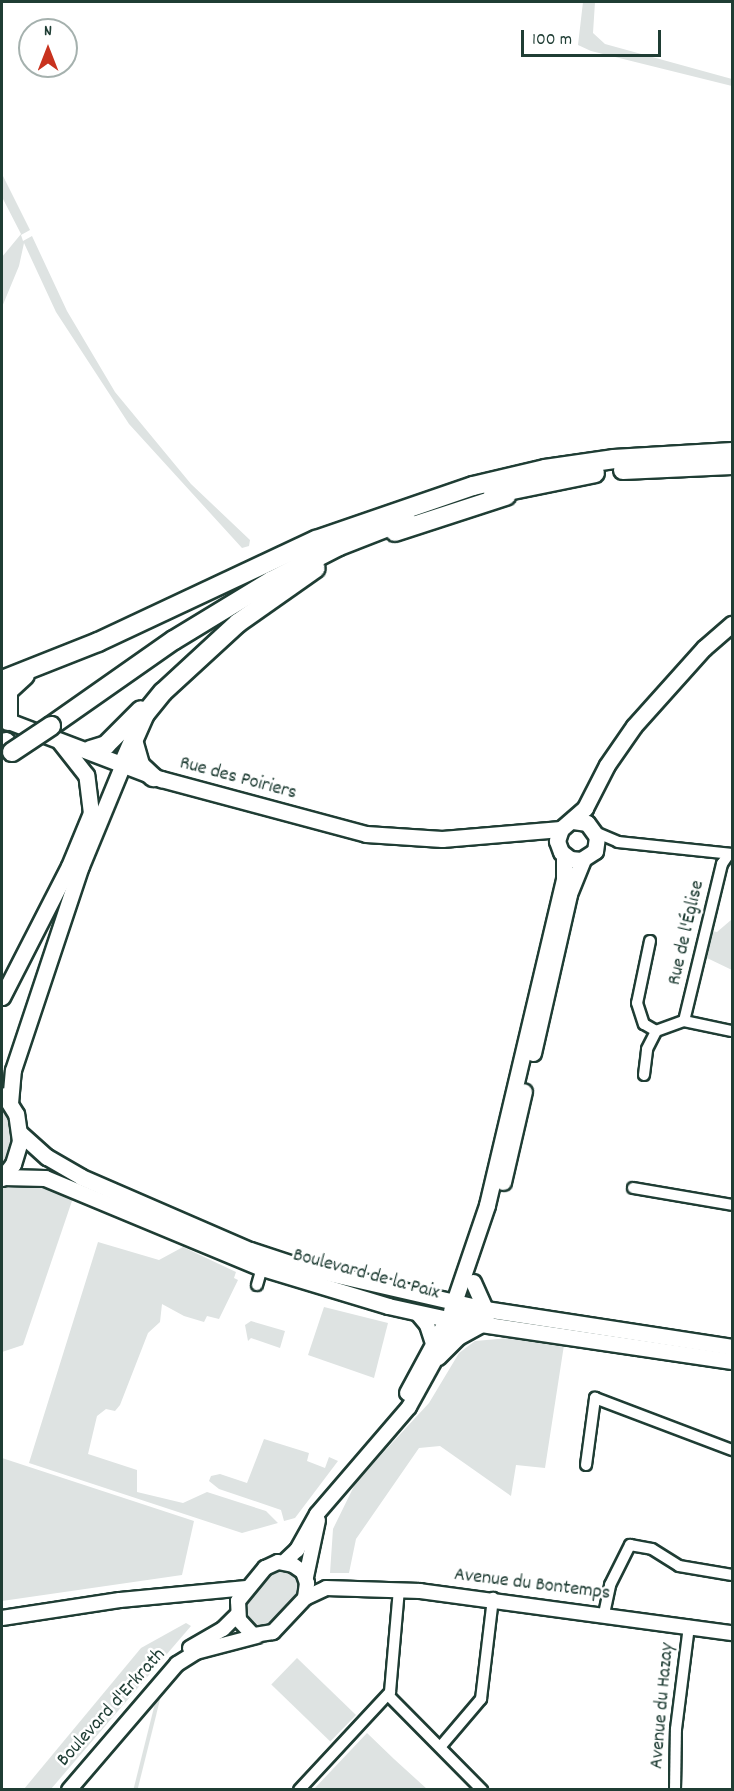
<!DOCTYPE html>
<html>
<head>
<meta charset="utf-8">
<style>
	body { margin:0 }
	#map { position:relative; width:734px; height:1791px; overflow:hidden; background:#fff; font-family:Dekko,sans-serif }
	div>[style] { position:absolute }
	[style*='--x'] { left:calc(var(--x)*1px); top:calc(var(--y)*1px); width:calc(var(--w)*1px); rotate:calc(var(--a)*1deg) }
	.green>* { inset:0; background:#dee3e2; transform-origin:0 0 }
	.roads { filter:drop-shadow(2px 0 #1f3d34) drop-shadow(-2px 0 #1f3d34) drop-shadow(0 2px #1f3d34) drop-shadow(0 -2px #1f3d34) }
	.minor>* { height:10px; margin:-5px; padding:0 5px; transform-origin:5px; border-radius:5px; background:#fff }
	.tertiary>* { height:14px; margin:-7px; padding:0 7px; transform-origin:7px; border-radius:7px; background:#fff }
	.secondary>* { height:15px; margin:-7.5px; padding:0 7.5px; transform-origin:7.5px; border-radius:7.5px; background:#fff }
	.trunk>* { height:18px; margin:-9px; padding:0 9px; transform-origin:9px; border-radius:9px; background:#fff }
	.bridges { filter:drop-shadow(2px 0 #1f3d34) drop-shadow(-2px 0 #1f3d34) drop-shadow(0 2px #1f3d34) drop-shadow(0 -2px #1f3d34) }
	.trunk-bridge>* { height:18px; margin:-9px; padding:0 9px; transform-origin:9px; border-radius:9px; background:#fff }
	span { translate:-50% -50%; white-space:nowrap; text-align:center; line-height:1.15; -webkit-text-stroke:5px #fff; paint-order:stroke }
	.street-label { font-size:20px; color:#1f3d34 }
	.frame { position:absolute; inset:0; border:3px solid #1f3d34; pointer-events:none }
	.north { position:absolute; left:18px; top:18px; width:60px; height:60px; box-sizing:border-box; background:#fff; border:2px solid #a5b1ae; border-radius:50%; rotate:0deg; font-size:16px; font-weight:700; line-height:24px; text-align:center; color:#1f3d34 }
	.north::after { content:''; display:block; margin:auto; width:21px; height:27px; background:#c8321e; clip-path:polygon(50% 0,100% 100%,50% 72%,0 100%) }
	.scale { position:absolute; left:521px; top:30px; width:140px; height:27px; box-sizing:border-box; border:3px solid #1f3d34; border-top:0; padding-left:8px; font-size:18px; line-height:21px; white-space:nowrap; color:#1f3d34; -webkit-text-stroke:4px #fff; paint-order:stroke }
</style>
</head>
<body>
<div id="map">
	<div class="green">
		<i style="clip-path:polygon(583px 2px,595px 2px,593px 33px,605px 44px,732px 79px,732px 86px,591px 51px,578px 45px)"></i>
		<i style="clip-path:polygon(2px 174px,30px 230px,21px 235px,23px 241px,32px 236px,67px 311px,115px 392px,191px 484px,250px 540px,249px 546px,242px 548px,129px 424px,56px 312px,24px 243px,19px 266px,2px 307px,2px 257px,21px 234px,2px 197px)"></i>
		<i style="clip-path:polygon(731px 920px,732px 922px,732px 970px,707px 958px,712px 931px,717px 932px)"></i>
		<i style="clip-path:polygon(2px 1104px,13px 1129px,12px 1148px,2px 1168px)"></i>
		<i style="clip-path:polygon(36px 1181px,74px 1195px,23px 1345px,2px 1352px,2px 1187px)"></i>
		<i style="clip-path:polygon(98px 1242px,159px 1260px,183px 1247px,236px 1272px,234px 1278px,238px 1280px,219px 1319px,207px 1316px,204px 1322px,184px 1316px,162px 1304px,160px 1322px,148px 1333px,120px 1405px,115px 1411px,106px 1409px,97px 1416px,88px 1454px,137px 1470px,137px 1492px,183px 1503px,207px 1492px,266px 1511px,278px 1523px,242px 1533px,29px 1463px)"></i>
		<i style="clip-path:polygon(324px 1307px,388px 1323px,374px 1378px,308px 1355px)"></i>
		<i style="clip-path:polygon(251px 1321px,285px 1331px,280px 1348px,251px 1338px,248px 1341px,245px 1325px)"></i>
		<i style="clip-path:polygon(509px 1338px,564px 1345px,545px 1468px,516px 1465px,511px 1496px,440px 1446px,419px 1448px,356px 1539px,349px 1573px,330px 1573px,333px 1529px,356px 1482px,429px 1403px,459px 1353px,475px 1341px)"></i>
		<i style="clip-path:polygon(264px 1439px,309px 1453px,307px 1461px,325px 1468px,329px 1457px,338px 1461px,295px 1518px,284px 1521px,281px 1510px,219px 1489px,209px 1481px,211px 1476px,220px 1474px,247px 1483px)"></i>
		<i style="clip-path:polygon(2px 1458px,194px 1521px,182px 1575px,2px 1601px)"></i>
		<i style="clip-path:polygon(281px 1566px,301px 1577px,300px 1601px,263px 1631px,247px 1625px,240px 1605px,270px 1569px)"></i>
		<i style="clip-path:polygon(186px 1623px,191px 1626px,51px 1789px,24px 1789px,141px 1648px)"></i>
		<i style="left:297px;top:1658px;width:82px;height:37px;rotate:44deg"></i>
		<i style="left:165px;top:1663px;width:4px;height:167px;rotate:14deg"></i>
		<i style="clip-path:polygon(367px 1733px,394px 1759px,427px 1789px,314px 1789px)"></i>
	</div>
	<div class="roads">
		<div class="minor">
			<i style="--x:595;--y:832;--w:25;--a:23"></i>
			<i style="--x:618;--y:842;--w:115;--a:6"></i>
			<i style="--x:650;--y:941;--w:63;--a:101.8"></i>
			<i style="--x:637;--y:1003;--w:22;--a:72"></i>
			<i style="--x:644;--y:1024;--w:14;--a:30"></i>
			<i style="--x:684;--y:1021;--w:162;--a:-76.4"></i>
			<i style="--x:722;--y:864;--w:11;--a:-56"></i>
			<i style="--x:684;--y:1021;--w:49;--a:11.8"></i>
			<i style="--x:644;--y:1075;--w:26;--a:-83"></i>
			<i style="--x:647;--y:1049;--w:20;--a:-63"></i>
			<i style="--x:656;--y:1031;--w:30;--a:-20"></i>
			<i style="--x:633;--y:1188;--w:100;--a:9.7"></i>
			<i style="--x:257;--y:1285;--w:18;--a:-74"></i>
			<i style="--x:586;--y:1465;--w:68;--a:-82.3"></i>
			<i style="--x:595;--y:1398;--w:147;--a:20.8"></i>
			<i style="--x:604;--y:1614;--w:30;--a:-78"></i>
			<i style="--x:610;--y:1585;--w:45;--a:-63.4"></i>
			<i style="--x:630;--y:1545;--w:22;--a:10"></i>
			<i style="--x:652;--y:1549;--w:32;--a:32"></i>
			<i style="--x:679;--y:1566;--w:54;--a:9.6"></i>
			<i style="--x:388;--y:1695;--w:134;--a:45.3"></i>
			<i style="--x:441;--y:1746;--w:62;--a:-49.6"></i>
			<i style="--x:481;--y:1699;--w:102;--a:-83.2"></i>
			<i style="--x:299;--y:1790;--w:134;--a:-47.1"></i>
			<i style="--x:390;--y:1692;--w:102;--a:-85"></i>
			<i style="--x:675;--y:1790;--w:61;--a:-89.1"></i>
			<i style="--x:676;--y:1729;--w:104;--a:-82.8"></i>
		</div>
		<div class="tertiary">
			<i style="--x:417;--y:1313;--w:16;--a:50"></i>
			<i style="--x:427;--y:1325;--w:20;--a:72"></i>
			<i style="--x:407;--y:1393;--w:84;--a:-61.6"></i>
			<i style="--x:447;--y:1319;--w:43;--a:-7.9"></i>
			<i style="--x:278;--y:1562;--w:15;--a:11"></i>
			<i style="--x:293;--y:1565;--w:12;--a:35"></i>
			<i style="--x:303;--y:1572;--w:12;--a:70"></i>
			<i style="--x:307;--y:1583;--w:15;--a:98"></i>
			<i style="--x:305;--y:1598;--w:47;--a:133.3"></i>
			<i style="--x:273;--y:1632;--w:20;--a:171"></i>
			<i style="--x:253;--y:1635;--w:21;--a:-133"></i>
			<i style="--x:239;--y:1620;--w:19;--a:-93"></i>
			<i style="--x:238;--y:1601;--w:43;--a:-50.7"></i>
			<i style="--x:265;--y:1568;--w:14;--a:-25"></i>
			<i style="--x:284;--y:1562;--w:18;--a:-43"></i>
			<i style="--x:297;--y:1550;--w:41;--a:-60.9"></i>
			<i style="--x:317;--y:1514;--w:141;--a:-49.3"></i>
			<i style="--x:409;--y:1407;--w:99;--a:-61.1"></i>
			<i style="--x:306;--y:1577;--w:58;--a:-78.1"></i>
			<i style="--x:305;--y:1598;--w:23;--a:-25"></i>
			<i style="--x:326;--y:1588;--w:94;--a:1.8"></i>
			<i style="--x:420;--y:1591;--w:315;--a:7.7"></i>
			<i style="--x:2;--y:1618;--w:119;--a:-8.7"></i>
			<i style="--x:120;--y:1600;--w:127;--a:-5.4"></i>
			<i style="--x:190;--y:1648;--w:38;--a:-30"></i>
			<i style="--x:223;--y:1629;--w:20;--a:-45"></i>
			<i style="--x:69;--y:1790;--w:166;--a:-49.4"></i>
			<i style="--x:177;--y:1664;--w:22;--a:-32"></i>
			<i style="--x:196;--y:1652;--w:63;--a:-14.7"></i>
		</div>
		<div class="secondary">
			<i style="--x:8;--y:721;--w:164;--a:20.8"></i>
			<i style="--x:161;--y:779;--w:212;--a:15"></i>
			<i style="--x:366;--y:834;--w:76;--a:3.8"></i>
			<i style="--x:442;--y:839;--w:119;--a:-4.8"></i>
			<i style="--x:573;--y:821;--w:14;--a:8"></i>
			<i style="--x:587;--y:823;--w:17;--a:54"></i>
			<i style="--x:597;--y:837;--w:14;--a:98"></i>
			<i style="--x:595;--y:851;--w:17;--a:147"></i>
			<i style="--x:581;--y:860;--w:11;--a:-175"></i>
			<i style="--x:570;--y:859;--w:11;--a:-142"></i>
			<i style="--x:561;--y:852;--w:12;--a:-110"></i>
			<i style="--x:557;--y:841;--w:13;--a:-72"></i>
			<i style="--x:561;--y:829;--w:32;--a:-41"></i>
			<i style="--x:585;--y:808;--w:48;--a:-62.9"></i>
			<i style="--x:607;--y:765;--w:47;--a:-55.3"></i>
			<i style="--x:634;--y:726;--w:105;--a:-48.1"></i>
			<i style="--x:704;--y:648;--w:37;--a:-41"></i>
			<i style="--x:2;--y:997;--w:147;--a:-62.9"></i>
			<i style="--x:69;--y:866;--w:57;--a:-67.5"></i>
			<i style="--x:91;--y:813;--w:38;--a:-97"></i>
			<i style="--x:86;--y:775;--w:42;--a:-128.2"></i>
			<i style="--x:533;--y:1053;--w:163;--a:-77.2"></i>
			<i style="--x:569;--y:894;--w:37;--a:-68"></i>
			<i style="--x:10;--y:1103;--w:33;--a:-85"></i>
			<i style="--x:13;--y:1070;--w:215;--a:-71.6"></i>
			<i style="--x:81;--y:866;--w:110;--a:-67.6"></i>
			<i style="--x:20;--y:1133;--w:36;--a:42"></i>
			<i style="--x:47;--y:1157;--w:39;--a:30"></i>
			<i style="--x:81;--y:1177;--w:184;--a:23.4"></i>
			<i style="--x:250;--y:1250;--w:55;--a:18.1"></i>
			<i style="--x:302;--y:1267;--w:188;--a:12.9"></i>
			<i style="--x:485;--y:1309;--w:250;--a:8.7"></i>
			<i style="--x:3;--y:1177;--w:42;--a:1.4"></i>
			<i style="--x:45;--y:1178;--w:232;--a:22.6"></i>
			<i style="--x:259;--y:1267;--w:135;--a:16.8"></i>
			<i style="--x:388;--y:1306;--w:60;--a:12.4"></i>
			<i style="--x:447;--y:1319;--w:288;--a:8.4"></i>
			<i style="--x:2;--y:1178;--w:18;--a:-52"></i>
			<i style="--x:13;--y:1164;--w:24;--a:-73"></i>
			<i style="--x:20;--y:1141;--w:27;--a:-98"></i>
			<i style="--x:16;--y:1114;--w:22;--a:-122"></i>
			<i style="--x:503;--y:1182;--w:93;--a:-77"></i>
			<i style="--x:473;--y:1282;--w:30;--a:66"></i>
			<i style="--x:451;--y:1311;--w:112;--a:-71.2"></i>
			<i style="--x:487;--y:1205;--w:335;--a:-76.7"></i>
			<i style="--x:564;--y:879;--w:24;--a:-90"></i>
			<i style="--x:438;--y:1357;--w:28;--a:-45"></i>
			<i style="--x:458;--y:1337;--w:26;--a:-29"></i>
		</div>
		<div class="trunk">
			<i style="--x:623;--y:470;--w:109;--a:-2.6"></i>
			<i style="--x:493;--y:494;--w:104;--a:-11.6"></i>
			<i style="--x:395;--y:532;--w:117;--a:-18"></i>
			<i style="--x:2;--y:680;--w:103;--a:-21.6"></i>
			<i style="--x:98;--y:642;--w:241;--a:-25.1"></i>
			<i style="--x:316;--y:540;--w:166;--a:-19"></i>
			<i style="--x:473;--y:486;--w:74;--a:-13.3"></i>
			<i style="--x:545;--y:469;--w:70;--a:-8.2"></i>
			<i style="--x:614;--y:459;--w:118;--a:-3.4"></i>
			<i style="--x:8;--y:721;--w:30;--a:-90"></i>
			<i style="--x:8;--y:691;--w:23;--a:-43"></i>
			<i style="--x:51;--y:726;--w:150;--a:-35"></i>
			<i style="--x:174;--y:640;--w:114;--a:-31.3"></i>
			<i style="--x:271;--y:581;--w:76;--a:-27.2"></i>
			<i style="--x:339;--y:546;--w:72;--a:-21.2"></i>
			<i style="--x:133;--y:740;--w:26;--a:74"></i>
			<i style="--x:140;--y:765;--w:18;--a:43"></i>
			<i style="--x:2;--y:745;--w:5;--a:-37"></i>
			<i style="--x:90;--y:750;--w:17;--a:-17"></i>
			<i style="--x:106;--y:745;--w:49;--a:-45"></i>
			<i style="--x:123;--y:764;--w:55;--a:-66.3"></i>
			<i style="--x:145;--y:714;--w:28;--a:-51"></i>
			<i style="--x:163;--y:692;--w:102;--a:-42.6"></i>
			<i style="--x:238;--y:623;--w:95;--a:-35.2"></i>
		</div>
	</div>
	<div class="bridges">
		<div class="trunk-bridge">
			<i style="--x:12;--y:752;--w:47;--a:-33.7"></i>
		</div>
	</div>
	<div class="street-label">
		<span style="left:238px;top:779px;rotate:15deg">Rue des Poiriers</span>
		<span style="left:687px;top:933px;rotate:-77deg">Rue de l'Église</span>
		<span style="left:366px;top:1275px;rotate:15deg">Boulevard de la Paix</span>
		<span style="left:532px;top:1585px;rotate:7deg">Avenue du Bontemps</span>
		<span style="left:663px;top:1706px;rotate:-85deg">Avenue du Hazay</span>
		<span style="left:112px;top:1708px;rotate:-48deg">Boulevard d'Erkrath</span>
	</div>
	<div class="frame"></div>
	<div class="north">N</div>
	<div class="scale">100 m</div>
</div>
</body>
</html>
